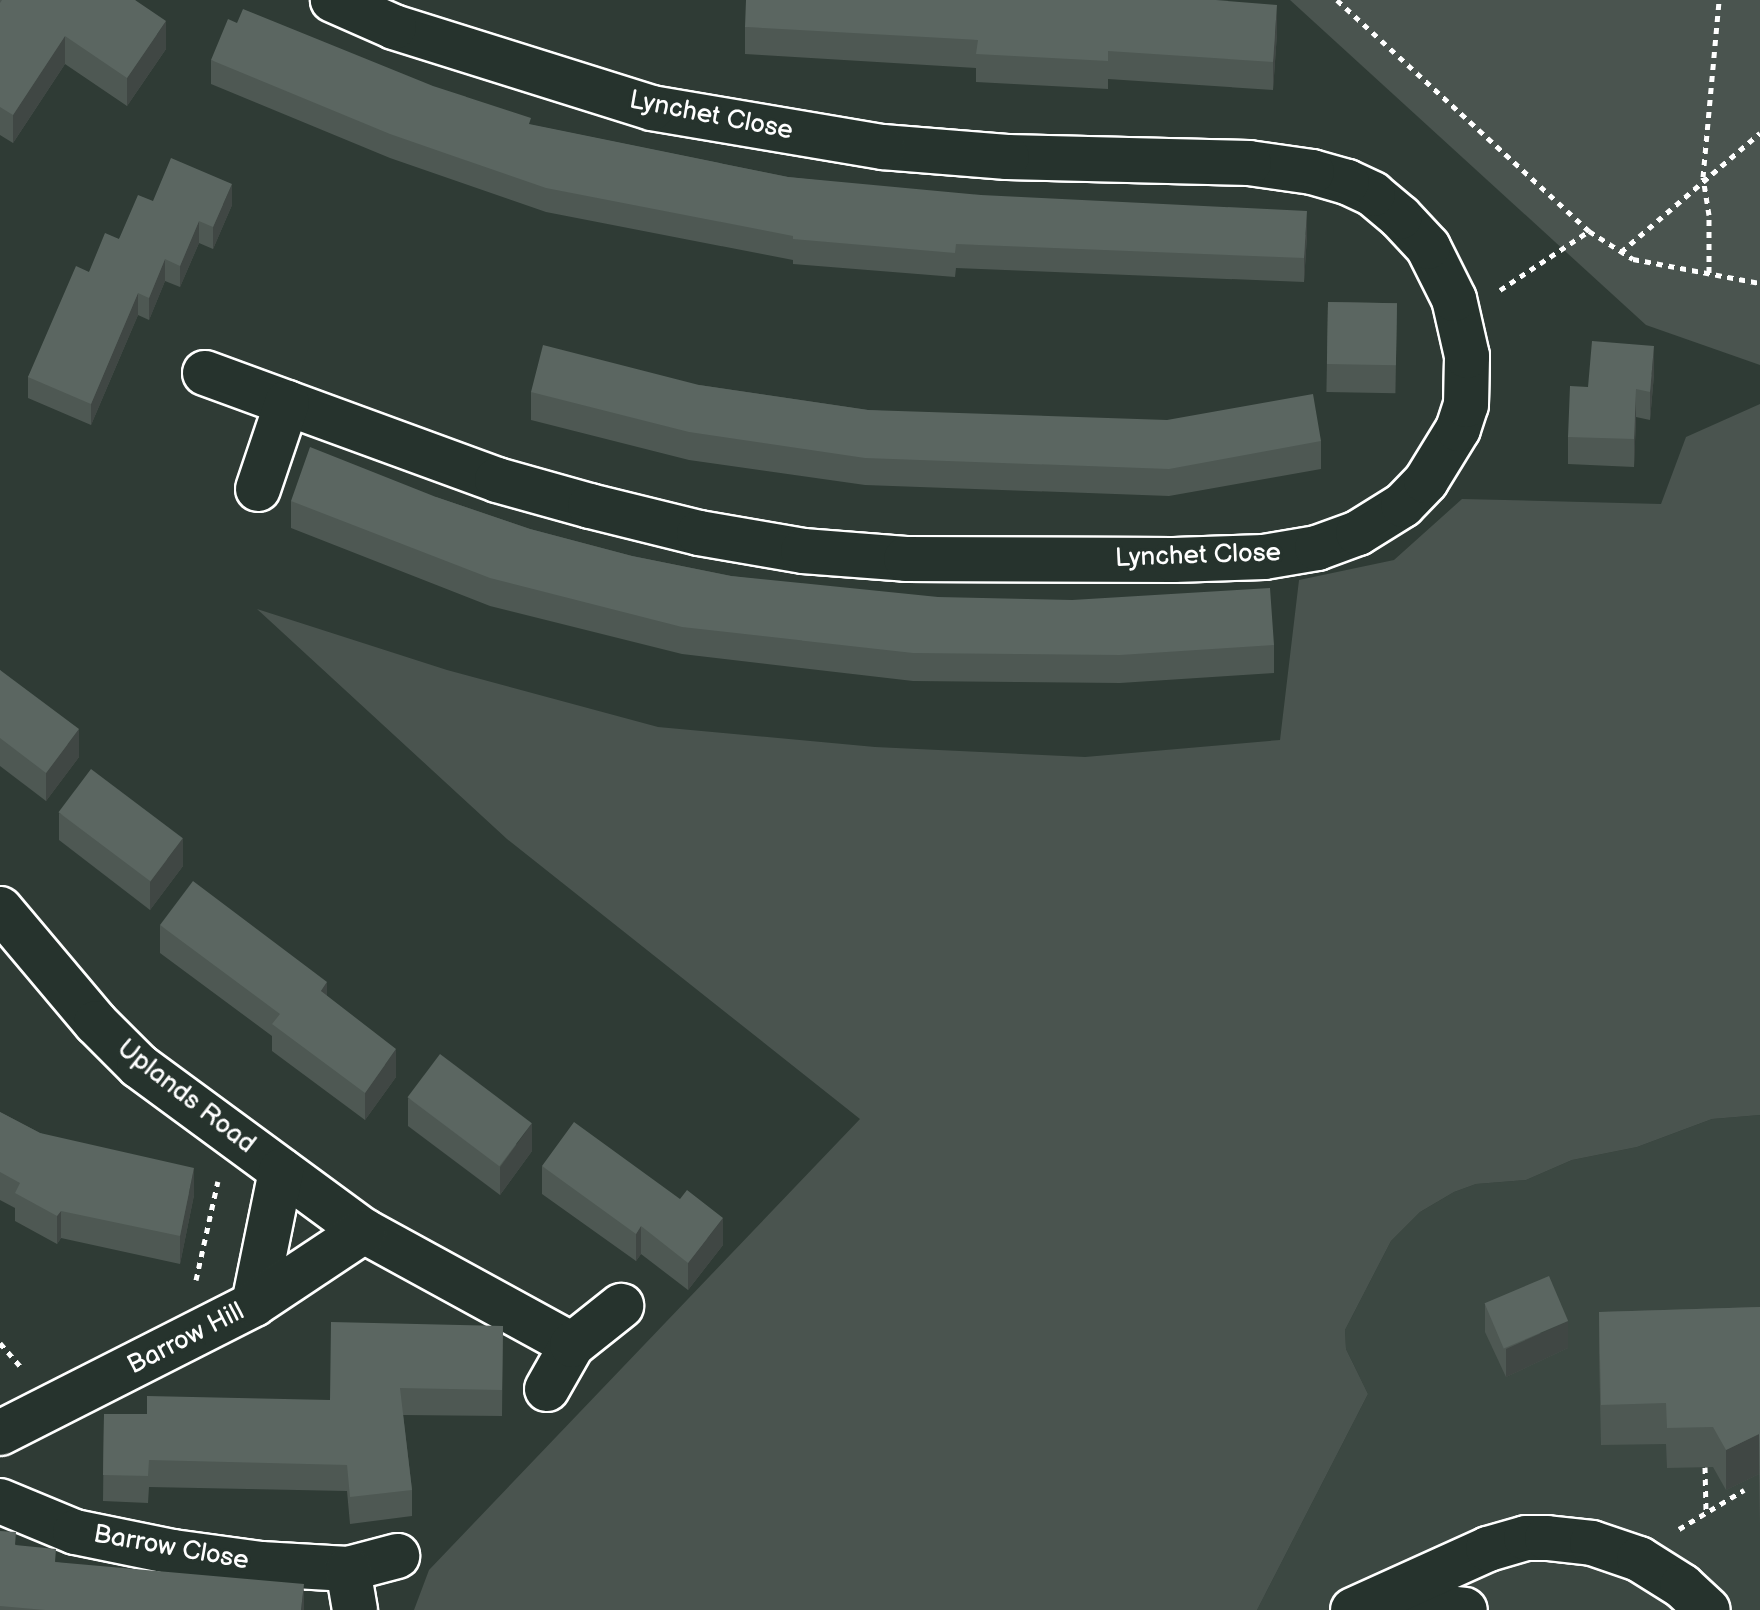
<!DOCTYPE html>
<html>
<head>
<meta charset="utf-8">
<style>
	body { margin:0 }
	#map { position:relative; width:1760px; height:1610px; overflow:hidden; background:#2f3b35; font-family:"Balsamiq Sans",sans-serif }
	div>[style] { position:absolute }
	[style*='--x'] { left:calc(var(--x)*1px); top:calc(var(--y)*1px); width:calc(var(--w)*1px); rotate:calc(var(--a)*1deg) }
	.built>* { inset:0; background:#3c4842 }
	.green>* { inset:0; background:#4a544f }
	.path>* { height:5px; margin-top:-2.5px; transform-origin:0; background:repeating-linear-gradient(90deg,#fff 0 6px,transparent 0 12px) }
	.roads { filter:drop-shadow(2px 0 #fff) drop-shadow(-2px 0 #fff) drop-shadow(0 2px #fff) drop-shadow(0 -2px #fff) }
	.minor>* { height:44px; margin:-22px; padding:0 22px; transform-origin:22px; border-radius:22px; background:#26332d }
	.wall>* { inset:0; background:#4e5853; transform-origin:0 0 }
	.shaded-wall>* { inset:0; background:#404744 }
	.building>* { inset:0; background:#5b6661; transform-origin:0 0 }
	span { translate:-50% -50%; white-space:nowrap; text-align:center; line-height:1.15; -webkit-text-stroke:6px #26332d; paint-order:stroke }
	.street-label { font-size:26px; color:#fff }
</style>
</head>
<body>
<div id="map">
	<div class="built">
		<i style="clip-path:polygon(1760px 1115px,1760px 1610px,1257px 1610px,1368px 1394px,1346px 1349px,1345px 1330px,1391px 1241px,1420px 1212px,1454px 1192px,1476px 1184px,1526px 1180px,1572px 1160px,1637px 1147px,1712px 1119px)"></i>
	</div>
	<div class="green">
		<i style="clip-path:polygon(1290px 0,1760px 0,1760px 365px,1646px 325px)"></i>
		<i style="clip-path:polygon(1760px 404px,1760px 1115px,1712px 1119px,1637px 1147px,1572px 1160px,1526px 1180px,1476px 1184px,1454px 1192px,1420px 1212px,1391px 1241px,1345px 1330px,1346px 1349px,1368px 1394px,1257px 1610px,414px 1610px,429px 1570px,860px 1119px,507px 839px,257px 609px,447px 670px,658px 727px,875px 747px,1085px 757px,1280px 740px,1299px 580px,1394px 560px,1462px 499px,1661px 504px,1686px 437px)"></i>
	</div>
	<div class="path">
		<i style="--x:1337;--y:0;--w:342;--a:42.5"></i>
		<i style="--x:1589;--y:231;--w:52;--a:32.5"></i>
		<i style="--x:1633;--y:259;--w:129;--a:10.7"></i>
		<i style="--x:1621;--y:252;--w:183;--a:-40.6"></i>
		<i style="--x:1709;--y:273;--w:58;--a:-90"></i>
		<i style="--x:1709;--y:215;--w:38;--a:-99"></i>
		<i style="--x:1703;--y:177;--w:178;--a:-84.8"></i>
		<i style="--x:1500;--y:290;--w:107;--a:-33.5"></i>
		<i style="--x:196;--y:1280;--w:101;--a:-77.5"></i>
		<i style="--x:0;--y:1343;--w:35;--a:49"></i>
		<i style="--x:1705;--y:1467;--w:45;--a:88.7"></i>
		<i style="--x:1679;--y:1529;--w:76;--a:-31"></i>
	</div>
	<div class="roads">
		<div class="minor">
			<i style="--x:205;--y:373;--w:311;--a:20.1"></i>
			<i style="--x:497;--y:480;--w:97;--a:15.6"></i>
			<i style="--x:590;--y:506;--w:112;--a:13.9"></i>
			<i style="--x:699;--y:533;--w:106;--a:9.8"></i>
			<i style="--x:803;--y:551;--w:103;--a:4.4"></i>
			<i style="--x:906;--y:559;--w:268;--a:0.2"></i>
			<i style="--x:1174;--y:560;--w:90;--a:-1.9"></i>
			<i style="--x:1264;--y:557;--w:54;--a:-9.6"></i>
			<i style="--x:1317;--y:548;--w:44;--a:-20.1"></i>
			<i style="--x:1358;--y:533;--w:53;--a:-31.9"></i>
			<i style="--x:1403;--y:505;--w:33;--a:-46"></i>
			<i style="--x:1426;--y:481;--w:61;--a:-58.4"></i>
			<i style="--x:1458;--y:429;--w:25;--a:-72"></i>
			<i style="--x:1466;--y:405;--w:49;--a:-88.8"></i>
			<i style="--x:1467;--y:356;--w:58;--a:-102.8"></i>
			<i style="--x:1454;--y:299;--w:58;--a:-116.6"></i>
			<i style="--x:1428;--y:247;--w:41;--a:-133"></i>
			<i style="--x:1400;--y:217;--w:35;--a:-140"></i>
			<i style="--x:1373;--y:194;--w:29;--a:-155"></i>
			<i style="--x:1347;--y:182;--w:36;--a:-164"></i>
			<i style="--x:1312;--y:172;--w:64;--a:-171.9"></i>
			<i style="--x:1249;--y:163;--w:242;--a:-178.6"></i>
			<i style="--x:1007;--y:157;--w:125;--a:-175.4"></i>
			<i style="--x:882;--y:147;--w:233;--a:-170.4"></i>
			<i style="--x:652;--y:108;--w:270;--a:-162.6"></i>
			<i style="--x:394;--y:27;--w:67;--a:-156.1"></i>
			<i style="--x:258;--y:489;--w:91;--a:-71.4"></i>
			<i style="--x:0;--y:909;--w:149;--a:49.9"></i>
			<i style="--x:96;--y:1023;--w:61;--a:45"></i>
			<i style="--x:139;--y:1066;--w:279;--a:36.3"></i>
			<i style="--x:364;--y:1231;--w:237;--a:28.7"></i>
			<i style="--x:254;--y:1304;--w:136;--a:-78.5"></i>
			<i style="--x:547;--y:1389;--w:51;--a:-60.4"></i>
			<i style="--x:572;--y:1345;--w:63;--a:-38.5"></i>
			<i style="--x:0;--y:1433;--w:285;--a:-26.9"></i>
			<i style="--x:254;--y:1304;--w:132;--a:-33.6"></i>
			<i style="--x:0;--y:1501;--w:81;--a:22.5"></i>
			<i style="--x:75;--y:1532;--w:100;--a:11.5"></i>
			<i style="--x:173;--y:1552;--w:89;--a:7.8"></i>
			<i style="--x:261;--y:1564;--w:87;--a:3.3"></i>
			<i style="--x:348;--y:1569;--w:51;--a:-14.9"></i>
			<i style="--x:348;--y:1569;--w:42;--a:80.3"></i>
			<i style="--x:1379;--y:1608;--w:39;--a:-4"></i>
			<i style="--x:1418;--y:1605;--w:47;--a:6.1"></i>
			<i style="--x:1353;--y:1610;--w:148;--a:-24.3"></i>
			<i style="--x:1488;--y:1549;--w:40;--a:-16"></i>
			<i style="--x:1526;--y:1538;--w:21;--a:0"></i>
			<i style="--x:1547;--y:1538;--w:45;--a:6.3"></i>
			<i style="--x:1592;--y:1543;--w:50;--a:18.8"></i>
			<i style="--x:1639;--y:1559;--w:51;--a:32.1"></i>
			<i style="--x:1682;--y:1586;--w:35;--a:43"></i>
		</div>
	</div>
	<div class="wall">
		<i style="clip-path:polygon(0 0,135px 0,166px 49px,127px 106px,65px 64px,13px 143px,0 135px)"></i>
		<i style="clip-path:polygon(745px 27px,1277px 33px,1273px 90px,1108px 79px,1108px 89px,976px 82px,976px 68px,745px 54px)"></i>
		<i style="clip-path:polygon(211px 60px,788px 177px,1307px 235px,1304px 282px,956px 268px,955px 277px,793px 264px,793px 260px,546px 212px,390px 158px,211px 84px)"></i>
		<i style="clip-path:polygon(153px 201px,232px 205px,213px 249px,199px 243px,180px 287px,165px 281px,149px 320px,138px 315px,91px 425px,28px 398px,28px 377px,89px 272px)"></i>
		<i style="left:1328px;top:302px;width:69px;height:90px;rotate:1deg"></i>
		<i style="clip-path:polygon(1654px 374px,1650px 420px,1636px 417px,1634px 467px,1568px 464px,1568px 437px,1588px 387px)"></i>
		<i style="clip-path:polygon(699px 385px,868px 410px,1321px 441px,1321px 469px,1169px 496px,865px 485px,689px 460px,531px 420px,531px 392px)"></i>
		<i style="clip-path:polygon(436px 497px,530px 529px,632px 556px,731px 576px,1274px 645px,1274px 673px,1120px 683px,913px 681px,682px 654px,490px 606px,291px 528px,291px 501px)"></i>
		<i style="clip-path:polygon(0 670px,79px 757px,46px 801px,0 766px)"></i>
		<i style="clip-path:polygon(59px 813px,183px 866px,150px 910px,59px 840px)"></i>
		<i style="clip-path:polygon(160px 925px,327px 996px,396px 1077px,365px 1120px,272px 1051px,272px 1036px,160px 953px)"></i>
		<i style="clip-path:polygon(408px 1098px,532px 1151px,500px 1195px,408px 1126px)"></i>
		<i style="clip-path:polygon(0 1112px,40px 1133px,194px 1195px,180px 1264px,61px 1238px,57px 1244px,15px 1221px,15px 1208px,0 1200px)"></i>
		<i style="clip-path:polygon(542px 1166px,723px 1245px,688px 1290px,641px 1254px,636px 1261px,542px 1194px)"></i>
		<i style="clip-path:polygon(1485px 1304px,1568px 1348px,1506px 1377px,1485px 1332px)"></i>
		<i style="clip-path:polygon(1760px 1307px,1760px 1526px,1759px 1474px,1726px 1490px,1713px 1467px,1667px 1468px,1666px 1444px,1601px 1445px,1599px 1353px,1599px 1312px)"></i>
		<i style="clip-path:polygon(503px 1326px,502px 1416px,403px 1415px,412px 1490px,412px 1516px,350px 1524px,347px 1491px,149px 1487px,148px 1503px,103px 1501px,104px 1414px,147px 1414px,330px 1400px)"></i>
		<i style="clip-path:polygon(0 1531px,16px 1545px,56px 1562px,304px 1610px,0 1610px)"></i>
	</div>
	<div class="shaded-wall">
		<i style="clip-path:polygon(1277px 5px,1277px 33px,1273px 90px,1273px 62px)"></i>
		<i style="clip-path:polygon(166px 21px,166px 49px,127px 106px,127px 78px)"></i>
		<i style="clip-path:polygon(65px 36px,65px 64px,13px 143px,13px 115px)"></i>
		<i style="clip-path:polygon(232px 184px,232px 205px,213px 249px,213px 227px)"></i>
		<i style="clip-path:polygon(1307px 211px,1307px 235px,1304px 282px,1304px 258px)"></i>
		<i style="clip-path:polygon(199px 221px,199px 243px,180px 287px,180px 266px)"></i>
		<i style="clip-path:polygon(165px 259px,165px 281px,149px 320px,149px 298px)"></i>
		<i style="clip-path:polygon(138px 293px,138px 315px,91px 425px,91px 404px)"></i>
		<i style="clip-path:polygon(1654px 346px,1654px 374px,1650px 420px,1650px 392px)"></i>
		<i style="clip-path:polygon(1636px 389px,1636px 417px,1634px 467px,1634px 439px)"></i>
		<i style="clip-path:polygon(79px 729px,79px 757px,46px 801px,46px 773px)"></i>
		<i style="clip-path:polygon(183px 838px,183px 866px,150px 910px,150px 882px)"></i>
		<i style="clip-path:polygon(327px 982px,327px 1010px,321px 991px)"></i>
		<i style="clip-path:polygon(396px 1049px,396px 1077px,365px 1120px,365px 1093px)"></i>
		<i style="clip-path:polygon(532px 1123px,532px 1151px,500px 1195px,500px 1167px)"></i>
		<i style="clip-path:polygon(194px 1168px,194px 1195px,180px 1264px,180px 1236px)"></i>
		<i style="clip-path:polygon(61px 1211px,61px 1238px,57px 1244px,57px 1216px)"></i>
		<i style="clip-path:polygon(723px 1218px,723px 1245px,688px 1290px,688px 1263px)"></i>
		<i style="clip-path:polygon(641px 1226px,641px 1254px,636px 1261px,636px 1234px)"></i>
		<i style="clip-path:polygon(1568px 1321px,1568px 1348px,1506px 1377px,1506px 1349px)"></i>
		<i style="clip-path:polygon(1759px 1434px,1759px 1474px,1726px 1490px,1726px 1450px)"></i>
		<i style="clip-path:polygon(304px 1584px,304px 1610px,301px 1610px)"></i>
	</div>
	<div class="building">
		<i style="clip-path:polygon(2px 0,135px 0,166px 21px,127px 78px,65px 36px,13px 115px,0 107px,0 3px)"></i>
		<i style="clip-path:polygon(746px 0,1216px 0,1277px 5px,1273px 62px,1108px 51px,1108px 61px,976px 54px,978px 40px,745px 27px)"></i>
		<i style="clip-path:polygon(243px 9px,433px 86px,531px 118px,529px 124px,788px 177px,981px 195px,1307px 211px,1304px 258px,956px 244px,955px 253px,793px 239px,793px 236px,546px 188px,390px 134px,211px 60px,228px 19px,237px 23px)"></i>
		<i style="clip-path:polygon(171px 158px,232px 184px,213px 227px,199px 221px,180px 266px,165px 259px,149px 298px,138px 293px,91px 404px,28px 377px,76px 266px,89px 272px,105px 233px,119px 239px,138px 195px,153px 201px)"></i>
		<i style="left:1328px;top:302px;width:69px;height:62px;rotate:1deg"></i>
		<i style="clip-path:polygon(1592px 341px,1654px 346px,1650px 392px,1636px 389px,1634px 439px,1568px 437px,1570px 386px,1588px 387px)"></i>
		<i style="clip-path:polygon(543px 345px,699px 385px,868px 410px,1167px 420px,1313px 394px,1321px 441px,1169px 469px,865px 458px,689px 432px,531px 392px)"></i>
		<i style="clip-path:polygon(310px 447px,436px 497px,530px 529px,632px 556px,731px 576px,938px 597px,1072px 600px,1270px 588px,1274px 645px,1120px 655px,913px 653px,682px 627px,490px 578px,291px 501px)"></i>
		<i style="clip-path:polygon(0 670px,79px 729px,46px 773px,0 738px)"></i>
		<i style="left:91px;top:769px;width:115px;height:54px;rotate:37deg"></i>
		<i style="clip-path:polygon(193px 881px,327px 982px,321px 991px,396px 1049px,365px 1093px,272px 1024px,280px 1014px,160px 925px)"></i>
		<i style="left:440px;top:1054px;width:115px;height:54px;rotate:37deg"></i>
		<i style="clip-path:polygon(0 1112px,40px 1133px,194px 1168px,180px 1236px,61px 1211px,57px 1216px,15px 1193px,20px 1183px,0 1172px)"></i>
		<i style="clip-path:polygon(574px 1122px,680px 1199px,687px 1190px,723px 1218px,688px 1263px,641px 1226px,636px 1234px,542px 1166px)"></i>
		<i style="left:1549px;top:1276px;width:49px;height:70px;rotate:67deg"></i>
		<i style="clip-path:polygon(1760px 1307px,1760px 1485px,1759px 1434px,1726px 1450px,1713px 1427px,1667px 1428px,1666px 1403px,1601px 1405px,1599px 1312px)"></i>
		<i style="clip-path:polygon(331px 1322px,503px 1326px,502px 1390px,400px 1388px,412px 1490px,350px 1497px,347px 1465px,149px 1460px,148px 1476px,103px 1475px,104px 1414px,147px 1414px,147px 1396px,330px 1400px)"></i>
		<i style="clip-path:polygon(0 1531px,16px 1532px,15px 1545px,56px 1549px,55px 1562px,304px 1584px,301px 1610px,45px 1610px,0 1606px)"></i>
	</div>
	<div class="street-label">
		<span style="left:711px;top:116px;rotate:11deg">Lynchet Close</span>
		<span style="left:1198px;top:556px;rotate:-2deg">Lynchet Close</span>
		<span style="left:186px;top:1097px;rotate:38deg">Uplands Road</span>
		<span style="left:186px;top:1339px;rotate:-27deg">Barrow Hill</span>
		<span style="left:171px;top:1548px;rotate:10deg">Barrow Close</span>
	</div>
</div>
</body>
</html>
